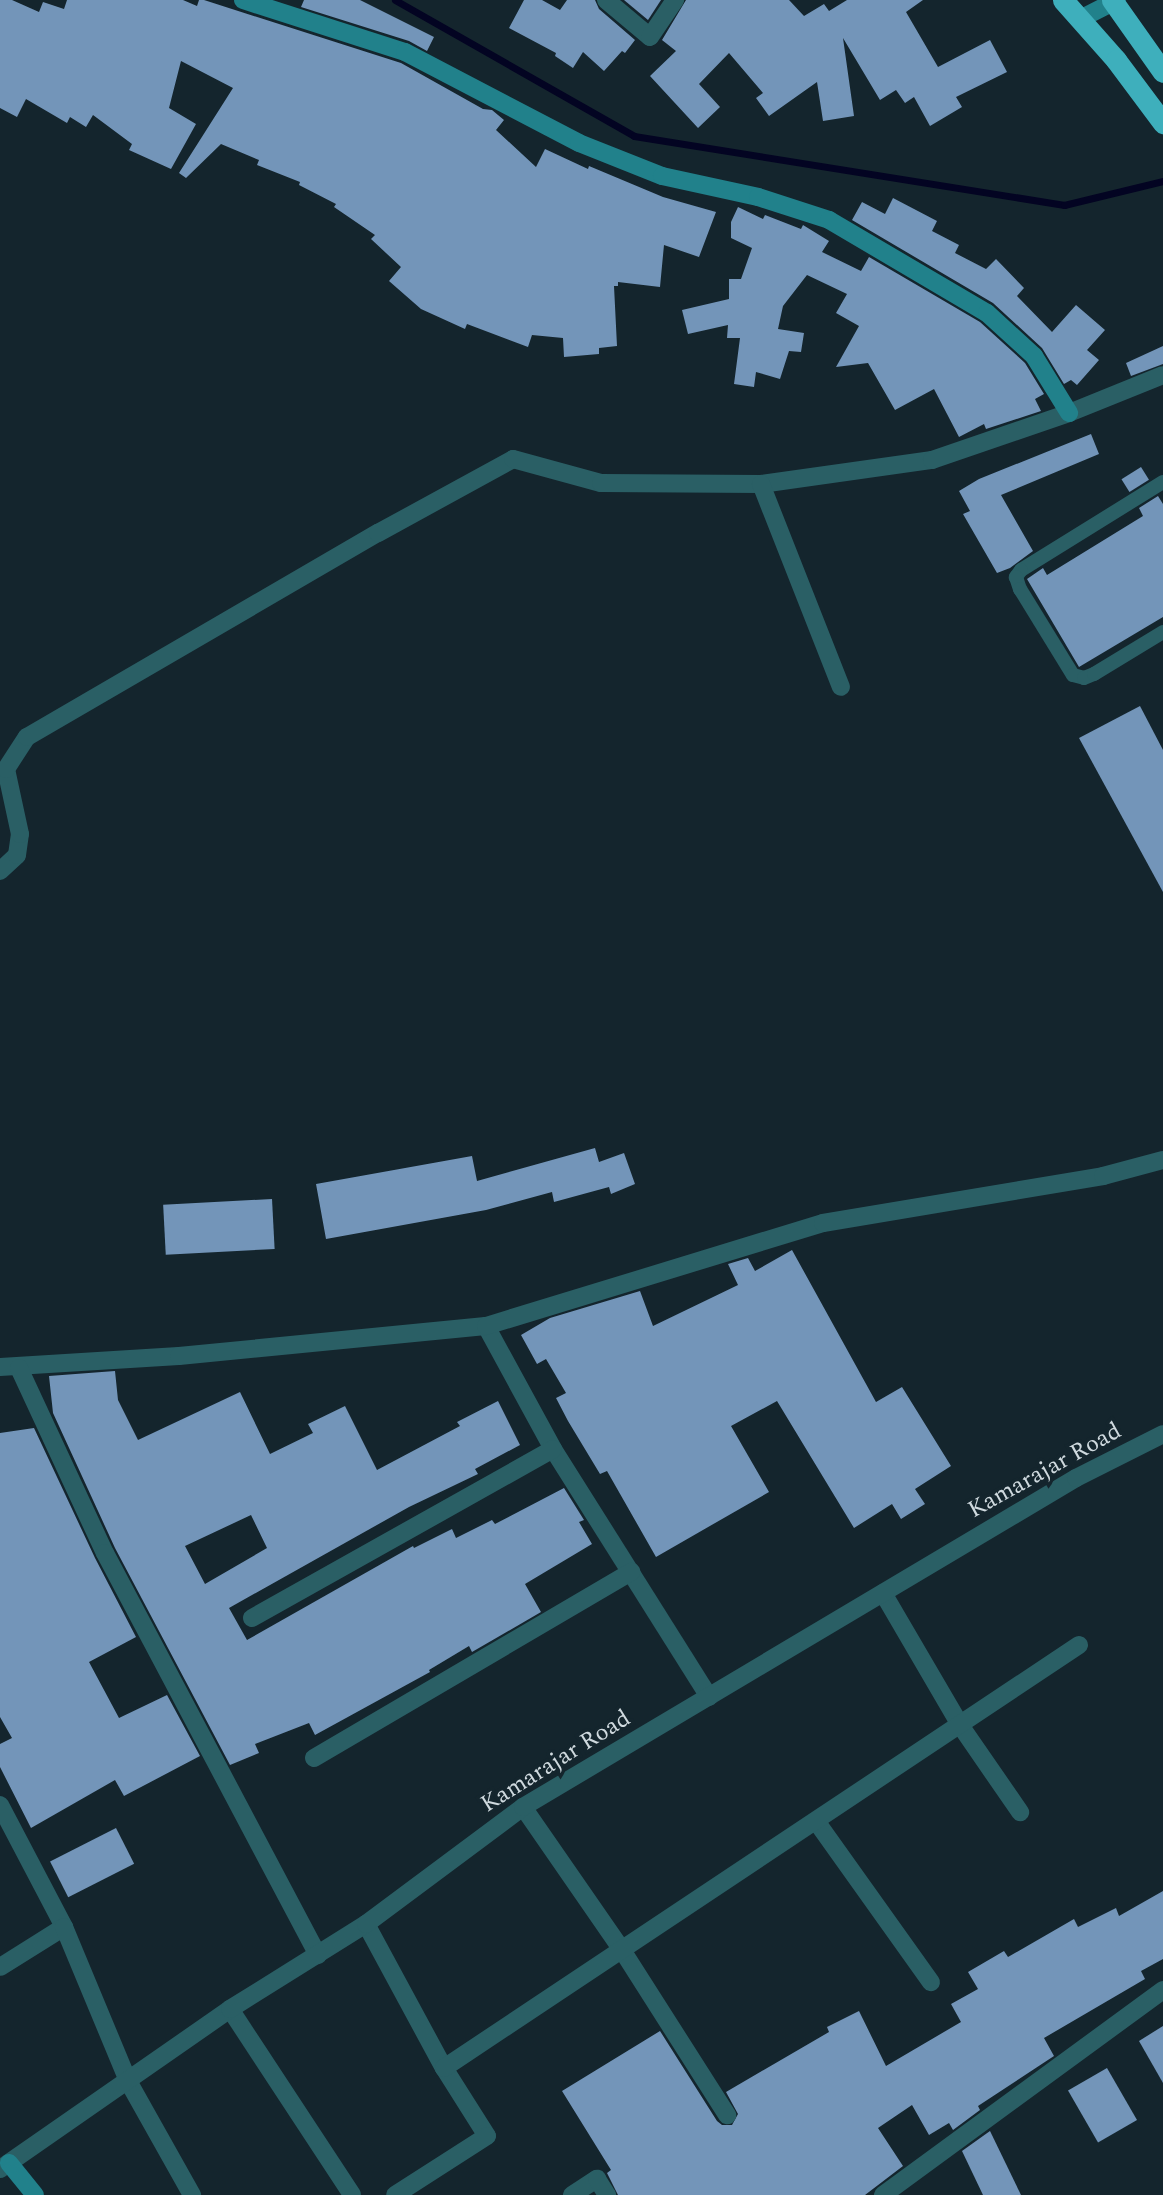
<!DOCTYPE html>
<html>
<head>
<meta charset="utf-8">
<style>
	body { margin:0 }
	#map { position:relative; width:1163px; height:2195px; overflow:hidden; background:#14252d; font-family:Spectral,serif }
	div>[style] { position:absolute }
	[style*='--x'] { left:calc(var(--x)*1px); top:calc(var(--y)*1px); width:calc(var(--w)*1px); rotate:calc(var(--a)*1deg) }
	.stream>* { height:7px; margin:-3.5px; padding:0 3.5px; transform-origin:3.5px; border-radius:3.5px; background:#030422 }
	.building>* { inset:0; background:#7395b9; transform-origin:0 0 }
	.lane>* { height:14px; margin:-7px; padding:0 7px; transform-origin:7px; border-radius:7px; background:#2a5f65 }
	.street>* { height:18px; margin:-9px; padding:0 9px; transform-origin:9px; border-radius:9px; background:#2a5f65 }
	.secondary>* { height:18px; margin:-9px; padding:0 9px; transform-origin:9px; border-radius:9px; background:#21818b }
	.highway>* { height:21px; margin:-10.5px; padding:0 10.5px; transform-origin:10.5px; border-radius:10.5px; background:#3eafbc }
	span { translate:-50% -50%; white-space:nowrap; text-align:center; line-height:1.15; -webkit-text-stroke:7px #14252d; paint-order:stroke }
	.street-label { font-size:24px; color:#cfd9de }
</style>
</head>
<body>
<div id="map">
	<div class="stream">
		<i style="--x:395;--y:0;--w:275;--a:29.6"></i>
		<i style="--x:634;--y:136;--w:436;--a:9.1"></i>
		<i style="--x:1064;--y:205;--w:102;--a:-13.6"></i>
	</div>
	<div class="building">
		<i style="clip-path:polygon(0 0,12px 0,39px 12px,43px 2px,64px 9px,67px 0,183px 0,197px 6px,199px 0,204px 0,401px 63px,483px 109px,492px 110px,504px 120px,496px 130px,536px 167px,545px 149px,588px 169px,589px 166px,663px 197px,716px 212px,699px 257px,664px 245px,660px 287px,618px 282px,618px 286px,614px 286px,617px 346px,599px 348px,599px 354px,564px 357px,563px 338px,532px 335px,528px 347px,467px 324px,465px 329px,421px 309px,389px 281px,401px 267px,371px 239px,375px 235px,334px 207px,336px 204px,299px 185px,300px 182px,257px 165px,259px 160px,221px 144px,186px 178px,179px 173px,233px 88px,181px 61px,169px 108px,196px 124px,171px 169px,129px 150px,132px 144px,93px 115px,86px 127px,70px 117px,67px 123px,26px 99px,17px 117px,0 108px)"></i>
		<i style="clip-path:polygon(304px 0,360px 0,434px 37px,427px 51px,409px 41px,301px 7px)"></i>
		<i style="clip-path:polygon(524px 0,542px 0,560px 10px,567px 0,595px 0,599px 9px,635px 40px,625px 53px,622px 51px,604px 71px,583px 52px,573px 68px,555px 56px,556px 53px,509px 28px)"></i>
		<i style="clip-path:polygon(624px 0,661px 0,648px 20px)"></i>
		<i style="clip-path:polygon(686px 0,789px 0,804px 16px,824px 4px,829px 11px,847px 0,923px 0,906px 12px,938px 67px,990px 40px,1007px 72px,956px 97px,962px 107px,930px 126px,914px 97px,905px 103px,896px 90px,880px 100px,843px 38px,854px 116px,823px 121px,817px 82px,769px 116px,756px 98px,763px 93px,729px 53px,699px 84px,720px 107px,698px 128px,650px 76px,676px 51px,662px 40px)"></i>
		<i style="clip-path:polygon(893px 198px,937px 221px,932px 231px,959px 245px,955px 253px,986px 269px,996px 259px,1024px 288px,1017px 296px,1052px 332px,1076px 305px,1105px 330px,1087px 350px,1099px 360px,1077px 385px,1071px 380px,1064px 384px,1042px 348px,993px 303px,852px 220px,862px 202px,885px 214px)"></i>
		<i style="clip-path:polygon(738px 207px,763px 219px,765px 215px,801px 229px,803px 225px,829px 241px,822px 252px,861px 271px,869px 257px,980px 322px,1025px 363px,1044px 394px,1035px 399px,1041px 411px,986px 429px,984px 424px,959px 437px,934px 389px,895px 410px,868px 363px,836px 367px,859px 326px,836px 313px,847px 294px,807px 275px,783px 306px,778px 329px,804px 333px,801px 352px,789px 351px,780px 379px,756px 372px,754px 387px,734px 384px,740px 338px,727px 338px,728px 325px,688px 334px,682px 310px,729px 299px,729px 279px,741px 279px,752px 248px,731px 238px,731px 222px)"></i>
		<i style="clip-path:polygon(1163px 346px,1163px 364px,1131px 376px,1126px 363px)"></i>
		<i style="clip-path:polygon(1091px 434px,1099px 454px,1001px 495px,1033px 551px,1010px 568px,997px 573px,963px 514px,970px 511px,959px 491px,979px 479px)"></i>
		<i style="left:1141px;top:467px;width:15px;height:23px;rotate:58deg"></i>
		<i style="clip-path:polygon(1158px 496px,1163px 504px,1163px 617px,1079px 667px,1027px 579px,1043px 568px,1047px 575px,1143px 516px,1139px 508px)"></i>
		<i style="clip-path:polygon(1140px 706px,1163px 750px,1163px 892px,1079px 738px)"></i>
		<i style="clip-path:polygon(595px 1148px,599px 1162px,624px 1153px,635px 1184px,611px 1194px,609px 1187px,554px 1202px,552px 1192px,486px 1210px,326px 1239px,316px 1184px,472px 1156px,477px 1181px)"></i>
		<i style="left:272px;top:1199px;width:50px;height:109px;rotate:87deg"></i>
		<i style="clip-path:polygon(792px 1250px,876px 1402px,902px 1387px,951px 1466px,915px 1489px,925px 1504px,901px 1519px,892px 1504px,854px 1528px,777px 1401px,731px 1426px,769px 1492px,656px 1557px,607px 1471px,600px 1474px,568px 1421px,556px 1398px,566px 1393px,546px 1359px,537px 1364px,521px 1335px,550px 1318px,640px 1291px,653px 1326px,738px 1285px,728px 1264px,748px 1258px,755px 1271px)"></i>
		<i style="clip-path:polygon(evenodd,115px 1371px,118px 1400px,138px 1440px,240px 1392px,270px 1454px,313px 1433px,308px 1424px,345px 1406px,377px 1470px,460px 1426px,457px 1422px,498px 1401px,520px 1445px,475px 1469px,478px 1474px,409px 1507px,229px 1608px,247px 1640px,413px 1546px,414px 1548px,452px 1529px,456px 1538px,492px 1520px,495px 1524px,564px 1488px,584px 1520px,579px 1522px,592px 1544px,525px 1584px,541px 1612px,472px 1652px,469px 1646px,429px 1670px,430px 1672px,315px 1735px,309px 1723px,255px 1744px,259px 1753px,230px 1765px,115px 1548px,53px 1413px,49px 1376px,115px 1371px,251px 1515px,267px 1548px,205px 1584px,185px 1546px,251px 1515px)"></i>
		<i style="clip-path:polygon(34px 1428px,95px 1558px,136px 1637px,89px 1662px,119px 1718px,167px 1695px,200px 1756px,124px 1796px,115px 1780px,31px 1828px,0 1767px,0 1744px,12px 1738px,0 1717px,0 1433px)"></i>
		<i style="left:116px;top:1828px;width:40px;height:74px;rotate:63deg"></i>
		<i style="clip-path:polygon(1163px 1891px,1163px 1959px,1141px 1971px,1145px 1979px,1044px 2038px,1054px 2056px,978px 2106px,980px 2110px,953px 2130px,949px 2123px,929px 2135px,912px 2105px,878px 2128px,903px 2166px,865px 2195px,618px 2195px,607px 2173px,611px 2170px,562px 2091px,660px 2031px,717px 2121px,722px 2125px,732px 2125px,738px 2114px,726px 2092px,829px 2032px,827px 2027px,859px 2011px,886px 2066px,961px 2022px,951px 2004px,978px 1989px,968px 1972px,1004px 1951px,1008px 1957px,1074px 1919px,1078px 1927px,1116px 1908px,1119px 1916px)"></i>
		<i style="clip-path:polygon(1163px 2026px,1163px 2083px,1139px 2041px)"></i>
		<i style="left:1107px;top:2068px;width:60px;height:45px;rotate:60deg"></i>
		<i style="clip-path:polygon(990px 2131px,1021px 2195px,983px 2195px,962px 2151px)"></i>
	</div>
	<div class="lane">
		<i style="--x:1163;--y:482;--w:167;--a:148.2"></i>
		<i style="--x:1021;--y:570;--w:9;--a:126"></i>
		<i style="--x:1016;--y:577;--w:13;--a:72"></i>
		<i style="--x:1020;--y:589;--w:101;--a:58.4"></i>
		<i style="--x:1073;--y:675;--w:11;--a:15"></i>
		<i style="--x:1084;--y:678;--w:11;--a:-22"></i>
		<i style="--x:1094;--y:674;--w:81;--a:-31.3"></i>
	</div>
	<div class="street">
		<i style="--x:606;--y:0;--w:57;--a:40.1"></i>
		<i style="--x:650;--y:37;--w:45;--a:-56"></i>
		<i style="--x:761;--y:484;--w:173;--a:-8"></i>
		<i style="--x:932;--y:460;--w:145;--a:-18.9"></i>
		<i style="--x:1069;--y:413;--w:101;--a:-22"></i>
		<i style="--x:0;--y:871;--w:23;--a:-43"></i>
		<i style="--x:17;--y:855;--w:21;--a:-82"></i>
		<i style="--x:20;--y:834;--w:66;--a:-102.2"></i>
		<i style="--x:6;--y:769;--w:38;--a:-57"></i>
		<i style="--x:27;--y:737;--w:406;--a:-30.2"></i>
		<i style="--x:378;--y:533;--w:154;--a:-28.7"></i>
		<i style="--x:513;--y:459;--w:91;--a:15.3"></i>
		<i style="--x:601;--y:483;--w:160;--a:0.4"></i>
		<i style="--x:761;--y:484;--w:218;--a:68.5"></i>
		<i style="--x:486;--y:1326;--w:140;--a:61.4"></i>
		<i style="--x:553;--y:1449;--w:293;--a:57.8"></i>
		<i style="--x:0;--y:1367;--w:179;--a:-3.5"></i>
		<i style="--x:179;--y:1356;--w:308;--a:-5.6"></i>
		<i style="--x:486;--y:1326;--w:352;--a:-17"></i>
		<i style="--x:823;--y:1223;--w:284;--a:-9.5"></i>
		<i style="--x:1103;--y:1176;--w:62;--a:-14.9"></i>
		<i style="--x:19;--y:1368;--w:204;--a:65.1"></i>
		<i style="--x:105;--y:1553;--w:455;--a:62.1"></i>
		<i style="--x:883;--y:1593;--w:153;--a:59.7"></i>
		<i style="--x:960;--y:1725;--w:106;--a:55.4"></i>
		<i style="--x:252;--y:1618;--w:345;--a:-29.3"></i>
		<i style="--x:314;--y:1758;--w:368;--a:-30.4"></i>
		<i style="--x:0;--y:1805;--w:138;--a:62.3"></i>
		<i style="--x:64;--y:1927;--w:75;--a:148"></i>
		<i style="--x:523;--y:1807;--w:174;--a:55.3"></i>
		<i style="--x:622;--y:1950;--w:196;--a:57.5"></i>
		<i style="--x:816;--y:1821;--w:198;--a:54.5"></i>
		<i style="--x:366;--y:1924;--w:164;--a:61.6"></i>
		<i style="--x:444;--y:2068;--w:80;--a:57.7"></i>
		<i style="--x:487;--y:2136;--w:109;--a:147.3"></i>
		<i style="--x:64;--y:1927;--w:167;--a:67.4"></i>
		<i style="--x:128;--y:2081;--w:131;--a:60.7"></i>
		<i style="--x:230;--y:2009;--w:222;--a:56.7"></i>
		<i style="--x:444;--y:2068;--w:763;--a:-33.67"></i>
		<i style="--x:0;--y:2169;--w:280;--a:-34.8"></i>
		<i style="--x:230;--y:2009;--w:160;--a:-32"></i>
		<i style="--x:366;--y:1924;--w:196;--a:-36.7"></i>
		<i style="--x:523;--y:1807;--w:643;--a:-30.75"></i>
		<i style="--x:1076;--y:1478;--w:97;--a:-26.8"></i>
		<i style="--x:572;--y:2195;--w:30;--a:-33"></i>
		<i style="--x:597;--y:2179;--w:19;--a:58"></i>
		<i style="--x:883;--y:2195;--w:347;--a:-36.2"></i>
	</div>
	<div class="secondary">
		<i style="--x:243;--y:0;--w:170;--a:17.8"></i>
		<i style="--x:405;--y:52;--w:196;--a:27.6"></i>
		<i style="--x:579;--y:143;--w:89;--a:21.7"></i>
		<i style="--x:662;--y:176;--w:98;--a:12.3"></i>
		<i style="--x:758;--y:197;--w:75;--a:17.9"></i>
		<i style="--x:829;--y:220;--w:183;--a:30.5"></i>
		<i style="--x:987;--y:313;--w:64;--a:42.5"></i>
		<i style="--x:1034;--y:356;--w:67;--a:58.4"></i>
		<i style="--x:1082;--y:18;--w:39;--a:-27"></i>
		<i style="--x:9;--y:2163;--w:41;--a:50.9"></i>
	</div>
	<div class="highway">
		<i style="--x:1063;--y:0;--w:80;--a:48.5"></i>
		<i style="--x:1116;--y:60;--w:79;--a:53.3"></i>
		<i style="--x:1112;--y:0;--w:88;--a:54.7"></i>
	</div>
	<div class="street-label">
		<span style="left:1045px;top:1471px;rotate:-29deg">Kamarajar Road</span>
		<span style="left:556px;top:1762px;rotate:-32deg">Kamarajar Road</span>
	</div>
</div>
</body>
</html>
